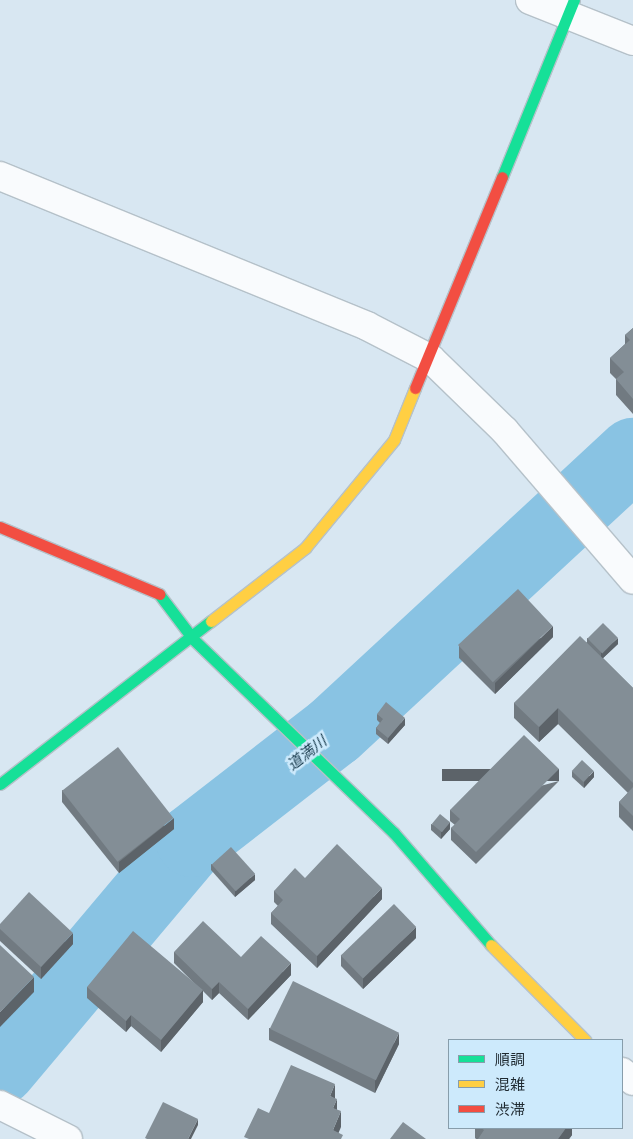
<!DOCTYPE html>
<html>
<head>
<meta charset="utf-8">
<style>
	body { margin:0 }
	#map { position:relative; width:633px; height:1139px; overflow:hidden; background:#d8e7f2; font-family:Georgia,"Noto Sans JP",serif }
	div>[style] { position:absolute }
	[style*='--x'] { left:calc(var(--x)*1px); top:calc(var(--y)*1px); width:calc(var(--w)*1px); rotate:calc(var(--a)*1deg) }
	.river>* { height:72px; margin:-36px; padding:0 36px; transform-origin:36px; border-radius:36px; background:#89c3e3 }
	.roads { filter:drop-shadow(1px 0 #b5c1c9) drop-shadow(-1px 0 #b5c1c9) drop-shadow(0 1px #b5c1c9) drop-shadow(0 -1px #b5c1c9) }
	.street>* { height:28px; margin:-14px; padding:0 14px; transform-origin:14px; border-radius:14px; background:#f9fbfd }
	.fast>* { height:11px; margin:-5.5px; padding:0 5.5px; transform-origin:5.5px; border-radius:5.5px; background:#16e098 }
	.slow>* { height:11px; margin:-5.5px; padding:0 5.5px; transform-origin:5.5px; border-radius:5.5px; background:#ffcf43 }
	.jam>* { height:11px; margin:-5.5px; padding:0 5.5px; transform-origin:5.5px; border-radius:5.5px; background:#f24e42 }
	.wall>* { inset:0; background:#717a81 }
	.shaded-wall>* { inset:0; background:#5c6369; transform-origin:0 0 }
	.building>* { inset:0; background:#838e96; transform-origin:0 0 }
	span { translate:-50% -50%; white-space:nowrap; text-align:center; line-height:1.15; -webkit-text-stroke:5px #cdeafc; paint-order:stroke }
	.water-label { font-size:15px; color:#1c3e50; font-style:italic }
	.legend { position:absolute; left:448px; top:1039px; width:175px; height:90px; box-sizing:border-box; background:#cdeafc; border:1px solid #879dab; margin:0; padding:6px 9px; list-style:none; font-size:15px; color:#1f2a31 }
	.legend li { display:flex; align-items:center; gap:10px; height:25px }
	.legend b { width:25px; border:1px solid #879dab }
</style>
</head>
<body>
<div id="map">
	<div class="river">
		<i style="--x:0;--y:1069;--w:298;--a:-49.9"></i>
		<i style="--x:192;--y:841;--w:180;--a:-37.8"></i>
		<i style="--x:334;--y:731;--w:408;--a:-42.8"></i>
	</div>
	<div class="roads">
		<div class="street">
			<i style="--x:530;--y:0;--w:111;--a:21.7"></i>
			<i style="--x:0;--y:176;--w:396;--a:22.2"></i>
			<i style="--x:367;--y:326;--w:72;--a:27.3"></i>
			<i style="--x:431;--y:359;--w:103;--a:44.2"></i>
			<i style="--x:505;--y:431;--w:196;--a:49.3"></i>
			<i style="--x:622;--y:1072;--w:14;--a:39"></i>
			<i style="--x:0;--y:1105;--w:76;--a:26.6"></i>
		</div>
		<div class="fast">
			<i style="--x:502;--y:177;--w:191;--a:-67.9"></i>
			<i style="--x:159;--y:594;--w:56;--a:52.9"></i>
			<i style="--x:193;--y:639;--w:279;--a:44"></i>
			<i style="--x:394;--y:833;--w:148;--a:49.1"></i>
			<i style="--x:0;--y:784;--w:267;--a:-37.7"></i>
		</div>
		<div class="slow">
			<i style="--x:211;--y:621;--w:119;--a:-37.8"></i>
			<i style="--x:305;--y:548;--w:140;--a:-50.5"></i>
			<i style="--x:394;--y:440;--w:56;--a:-68"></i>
			<i style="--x:491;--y:945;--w:134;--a:45.3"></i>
		</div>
		<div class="jam">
			<i style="--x:415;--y:388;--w:228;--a:-67.6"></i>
			<i style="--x:0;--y:527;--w:173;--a:22.8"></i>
		</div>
	</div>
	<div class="wall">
		<i style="clip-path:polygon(633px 328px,633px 414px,616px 395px,616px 379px,610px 373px,610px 358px,625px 344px,625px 335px)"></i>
		<i style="clip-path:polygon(553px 637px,495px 694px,459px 658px,459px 646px)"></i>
		<i style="clip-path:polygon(587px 638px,618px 644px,603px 658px,633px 688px,633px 831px,619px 817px,619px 802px,628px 793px,558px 724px,539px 742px,514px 718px,514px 703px,587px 642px)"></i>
		<i style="clip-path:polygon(377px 714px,405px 725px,388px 744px,376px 734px,376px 728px,380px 723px,377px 720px)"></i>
		<i style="clip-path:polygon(572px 771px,594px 777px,584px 788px,572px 777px)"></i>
		<i style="clip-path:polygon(559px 781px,476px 864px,451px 840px,451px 828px,455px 825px,450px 821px,450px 810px)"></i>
		<i style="clip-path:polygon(62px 790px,174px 829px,119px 873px,62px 802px)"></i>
		<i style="clip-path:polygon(431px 824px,450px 829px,441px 839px,431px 830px)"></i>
		<i style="clip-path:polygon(211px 864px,255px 880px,235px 897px,211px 870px)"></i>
		<i style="clip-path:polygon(305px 878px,382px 899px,317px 968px,271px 924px,271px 913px,278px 906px,274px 902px,274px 891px)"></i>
		<i style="clip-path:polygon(0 924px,73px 944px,41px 979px,0 941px)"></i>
		<i style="clip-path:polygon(416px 938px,363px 989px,341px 966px,341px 955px)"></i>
		<i style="clip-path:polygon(174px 952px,241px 957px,291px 975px,248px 1020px,219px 993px,212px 1000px,203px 991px,203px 1002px,161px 1052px,131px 1026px,126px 1032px,87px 998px,87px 987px,195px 984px,174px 963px)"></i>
		<i style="clip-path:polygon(269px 1028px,399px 1044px,375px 1093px,269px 1040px)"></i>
		<i style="clip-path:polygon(475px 1128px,572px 1128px,572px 1135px,569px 1139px,476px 1139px,475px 1138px)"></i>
	</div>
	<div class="shaded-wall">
		<i style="clip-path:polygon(553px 626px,553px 637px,495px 694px,495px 683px)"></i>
		<i style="clip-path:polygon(618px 638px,618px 644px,601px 660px,601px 653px)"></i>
		<i style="clip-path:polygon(558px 708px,558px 724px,539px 742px,539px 727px)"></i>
		<i style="clip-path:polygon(405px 718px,405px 725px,388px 744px,388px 738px)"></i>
		<i style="left:559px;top:769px;width:12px;height:117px;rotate:90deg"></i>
		<i style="clip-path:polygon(594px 771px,594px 777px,584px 788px,584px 782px)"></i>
		<i style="clip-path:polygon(174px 818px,174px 829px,119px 873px,119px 862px)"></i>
		<i style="clip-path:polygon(450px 822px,450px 829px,441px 839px,441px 832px)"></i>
		<i style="clip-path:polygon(255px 874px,255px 880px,235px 897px,235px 891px)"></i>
		<i style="clip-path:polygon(382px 888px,382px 899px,317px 968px,317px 956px)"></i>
		<i style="clip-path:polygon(416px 927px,416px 938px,363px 989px,363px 978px)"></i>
		<i style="clip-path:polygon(73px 933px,73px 944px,41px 979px,41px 967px)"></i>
		<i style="clip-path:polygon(291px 963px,291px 975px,248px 1020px,248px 1009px)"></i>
		<i style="clip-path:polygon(34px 977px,34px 992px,0 1027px,0 1012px)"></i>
		<i style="clip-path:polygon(219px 982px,219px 993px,212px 1000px,212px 989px)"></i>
		<i style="clip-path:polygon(203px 990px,203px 1002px,161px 1052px,161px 1040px)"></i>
		<i style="clip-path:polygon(131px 1015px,131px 1026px,126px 1032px,126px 1021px)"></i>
		<i style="clip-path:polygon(399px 1033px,399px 1044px,375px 1093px,375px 1081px)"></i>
		<i style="clip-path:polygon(335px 1084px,335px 1099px,330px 1096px)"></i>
		<i style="clip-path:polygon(337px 1099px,337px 1114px,333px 1108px)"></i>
		<i style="clip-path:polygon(341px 1111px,341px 1127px,336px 1139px,333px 1130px)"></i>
		<i style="clip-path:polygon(198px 1119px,198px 1125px,191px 1139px,188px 1139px)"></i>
		<i style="clip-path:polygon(566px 1128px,572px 1128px,572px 1135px,569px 1139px,558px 1139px)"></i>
	</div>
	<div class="building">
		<i style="clip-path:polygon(633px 328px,633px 399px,616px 379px,624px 372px,610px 358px,630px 340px,625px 335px)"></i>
		<i style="left:518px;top:589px;width:51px;height:82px;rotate:47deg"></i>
		<i style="left:603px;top:623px;width:21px;height:22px;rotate:45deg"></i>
		<i style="clip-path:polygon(580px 636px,633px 688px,633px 783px,558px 708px,539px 727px,514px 703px)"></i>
		<i style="clip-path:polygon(386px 702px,405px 718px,388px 738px,376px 728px,383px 719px,377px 714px)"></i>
		<i style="clip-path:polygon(524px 735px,559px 769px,476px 852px,451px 828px,460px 819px,450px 810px)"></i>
		<i style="left:118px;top:747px;width:90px;height:71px;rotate:52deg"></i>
		<i style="left:582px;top:760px;width:16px;height:15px;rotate:43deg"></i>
		<i style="clip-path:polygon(633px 787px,633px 816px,619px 802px)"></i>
		<i style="left:440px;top:814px;width:13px;height:13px;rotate:39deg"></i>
		<i style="clip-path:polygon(337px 844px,382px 888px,317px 956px,271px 913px,283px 900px,274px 891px,295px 868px,305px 878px)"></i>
		<i style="left:231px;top:847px;width:36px;height:26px;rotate:48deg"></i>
		<i style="clip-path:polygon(29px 892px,73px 933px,41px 967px,0 929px,0 924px)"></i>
		<i style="left:394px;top:904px;width:32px;height:74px;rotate:46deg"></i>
		<i style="clip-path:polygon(203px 921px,241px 957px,261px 936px,291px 963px,248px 1009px,219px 982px,212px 989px,174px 952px)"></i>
		<i style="clip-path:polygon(133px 931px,203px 990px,161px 1040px,131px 1015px,126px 1021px,87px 987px)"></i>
		<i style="clip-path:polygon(0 945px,34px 977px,0 1012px)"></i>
		<i style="left:293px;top:981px;width:118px;height:53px;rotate:26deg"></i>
		<i style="clip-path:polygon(291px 1065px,335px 1084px,330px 1096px,337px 1099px,333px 1108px,341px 1111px,333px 1130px,343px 1135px,341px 1139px,249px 1139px,244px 1137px,258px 1108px,269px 1113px)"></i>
		<i style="clip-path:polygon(163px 1102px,198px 1119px,188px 1139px,147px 1139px,145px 1138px)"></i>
		<i style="clip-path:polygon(403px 1122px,426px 1139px,390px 1139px)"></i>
		<i style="clip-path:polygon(481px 1128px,566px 1128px,558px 1139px,478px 1139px,484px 1130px)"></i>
	</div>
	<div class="water-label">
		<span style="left:306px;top:752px;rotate:-38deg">道満川</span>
	</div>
	<ul class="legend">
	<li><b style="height:6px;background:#16e098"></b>順調</li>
	<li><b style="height:6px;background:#ffcf43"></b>混雑</li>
	<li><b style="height:6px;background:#f24e42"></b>渋滞</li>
	</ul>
</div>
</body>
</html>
